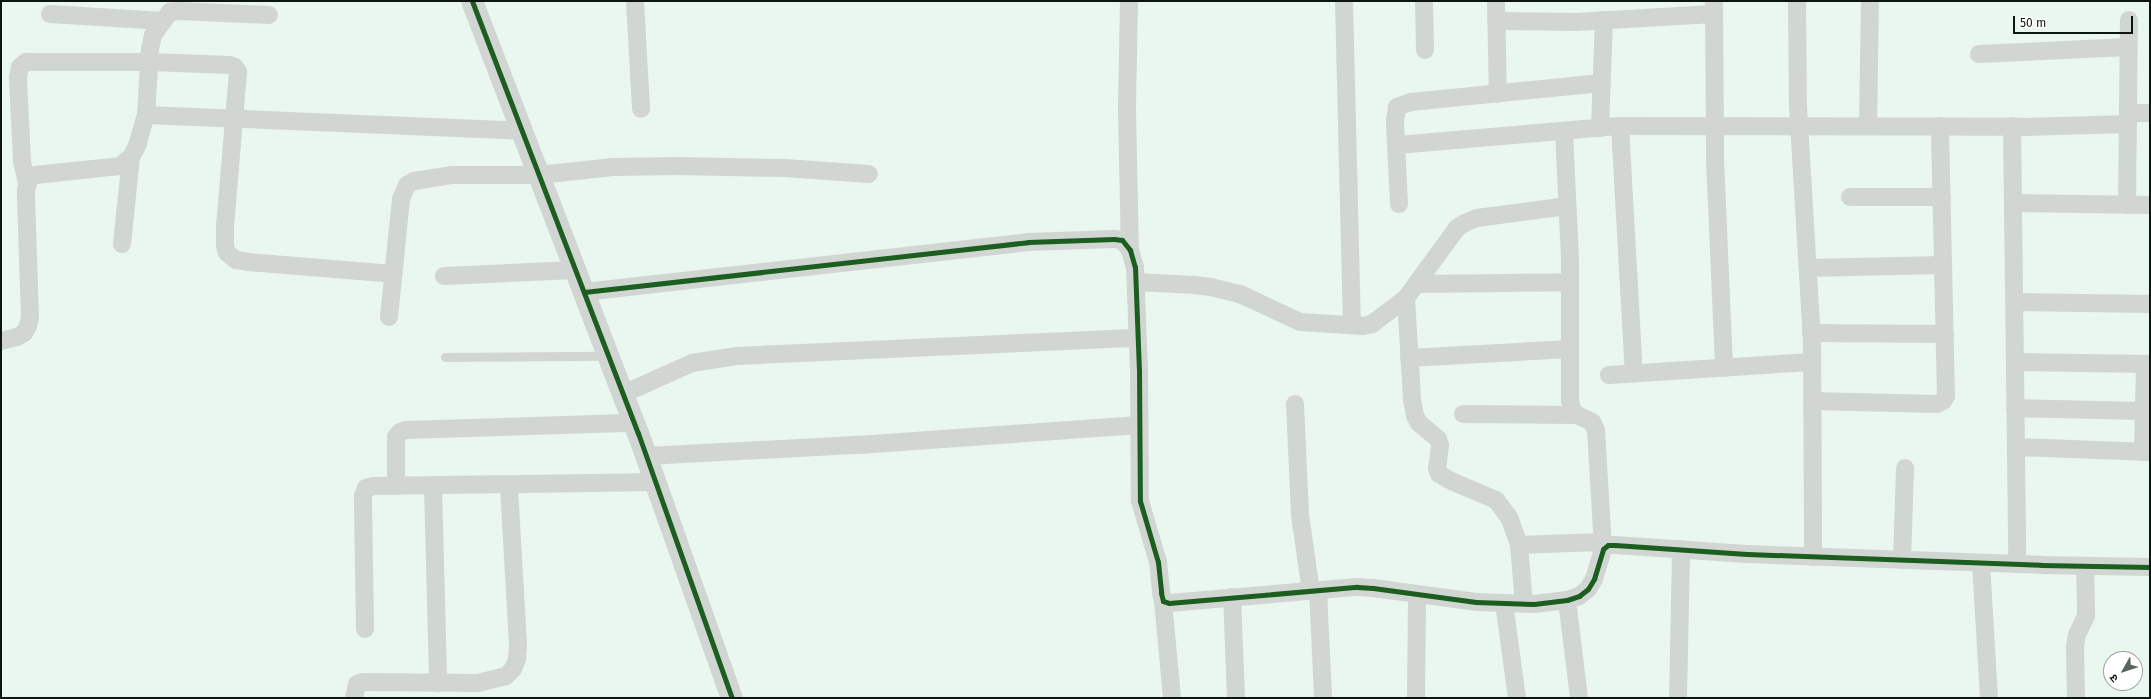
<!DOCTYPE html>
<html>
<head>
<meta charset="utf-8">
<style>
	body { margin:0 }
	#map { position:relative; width:2151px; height:699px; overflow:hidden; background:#e9f7ee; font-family:"Fira Sans","Noto Sans Devanagari",sans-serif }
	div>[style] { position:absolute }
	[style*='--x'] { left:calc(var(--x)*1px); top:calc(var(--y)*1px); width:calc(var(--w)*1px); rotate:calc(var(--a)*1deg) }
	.lane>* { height:9px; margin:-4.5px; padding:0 4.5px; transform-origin:4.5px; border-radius:4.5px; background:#d2d6d3 }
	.street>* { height:18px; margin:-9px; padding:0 9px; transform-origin:9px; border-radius:9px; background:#d2d6d3 }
	.secondary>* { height:22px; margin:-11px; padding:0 11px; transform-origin:11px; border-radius:11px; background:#d2d6d3 }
	.cycleway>* { height:5px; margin:-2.5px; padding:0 2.5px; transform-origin:2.5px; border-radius:2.5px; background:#1b5e20 }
	span { translate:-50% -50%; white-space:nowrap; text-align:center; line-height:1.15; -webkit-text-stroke:3px #fff; paint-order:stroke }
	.frame { position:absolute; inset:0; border:2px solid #0c150f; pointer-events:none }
	.north { position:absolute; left:2103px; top:651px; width:40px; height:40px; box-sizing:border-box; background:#fff; border:1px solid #9ea19f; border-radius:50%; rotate:231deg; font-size:11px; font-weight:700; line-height:16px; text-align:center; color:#0c150f }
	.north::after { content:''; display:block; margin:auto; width:14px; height:18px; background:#59645d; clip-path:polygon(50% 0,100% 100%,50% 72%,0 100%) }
	.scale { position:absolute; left:2013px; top:16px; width:120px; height:18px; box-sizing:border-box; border:2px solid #0c150f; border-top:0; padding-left:5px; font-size:12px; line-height:14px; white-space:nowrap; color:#0c150f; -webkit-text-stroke:3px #fff; paint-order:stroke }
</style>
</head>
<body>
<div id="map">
	<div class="lane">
		<i style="--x:445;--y:357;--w:163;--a:-0.4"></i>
	</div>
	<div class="street">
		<i style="--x:635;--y:1;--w:108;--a:86.8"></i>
		<i style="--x:1129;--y:1;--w:109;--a:91.1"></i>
		<i style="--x:1127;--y:110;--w:140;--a:88.8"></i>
		<i style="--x:1344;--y:1;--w:324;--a:88.6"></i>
		<i style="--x:1424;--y:1;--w:49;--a:88.8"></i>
		<i style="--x:1496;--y:1;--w:93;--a:88.8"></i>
		<i style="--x:1714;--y:1;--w:158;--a:89.6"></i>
		<i style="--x:1715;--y:159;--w:209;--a:87.5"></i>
		<i style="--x:1797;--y:1;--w:105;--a:89.5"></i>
		<i style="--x:1798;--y:106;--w:237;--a:86.6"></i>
		<i style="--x:1812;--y:343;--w:214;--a:89.7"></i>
		<i style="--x:50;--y:14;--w:113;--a:3.5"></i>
		<i style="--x:1496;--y:21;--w:79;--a:0.7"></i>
		<i style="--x:1575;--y:22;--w:139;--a:-3.3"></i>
		<i style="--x:1979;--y:54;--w:149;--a:-2.7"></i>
		<i style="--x:2128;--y:113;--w:22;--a:0"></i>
		<i style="--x:146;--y:115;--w:376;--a:2.4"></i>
		<i style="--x:1620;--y:126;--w:248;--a:86.8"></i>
		<i style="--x:1868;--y:126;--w:125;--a:-89.1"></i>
		<i style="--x:2012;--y:126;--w:438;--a:89.3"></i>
		<i style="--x:1600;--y:128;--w:108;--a:-87.9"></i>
		<i style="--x:1564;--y:132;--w:129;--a:87.3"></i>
		<i style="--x:1570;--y:261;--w:139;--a:90"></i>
		<i style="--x:1570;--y:400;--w:10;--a:79"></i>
		<i style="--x:1572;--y:410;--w:7;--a:45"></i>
		<i style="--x:1577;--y:415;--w:17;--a:25"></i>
		<i style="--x:1592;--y:422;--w:9;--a:63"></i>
		<i style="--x:1596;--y:430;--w:119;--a:86.6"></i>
		<i style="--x:1397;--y:145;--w:224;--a:-4.9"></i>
		<i style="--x:1620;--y:126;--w:404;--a:0.1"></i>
		<i style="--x:2024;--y:127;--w:104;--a:-1.7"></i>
		<i style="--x:27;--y:183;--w:23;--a:-103"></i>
		<i style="--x:22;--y:161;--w:83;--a:-92.8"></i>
		<i style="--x:18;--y:78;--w:11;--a:-80"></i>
		<i style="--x:20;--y:67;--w:8;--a:-40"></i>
		<i style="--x:26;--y:62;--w:124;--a:0"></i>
		<i style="--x:150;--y:62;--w:80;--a:2.1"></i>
		<i style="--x:230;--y:65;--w:5;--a:22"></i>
		<i style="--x:235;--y:67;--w:6;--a:59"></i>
		<i style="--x:238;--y:72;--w:155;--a:94.8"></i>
		<i style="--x:225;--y:226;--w:20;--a:90"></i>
		<i style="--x:225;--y:246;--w:7;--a:74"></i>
		<i style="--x:227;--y:253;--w:11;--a:38"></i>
		<i style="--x:236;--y:260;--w:12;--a:9"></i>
		<i style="--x:248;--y:262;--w:145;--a:4.7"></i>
		<i style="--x:1850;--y:197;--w:92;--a:0"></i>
		<i style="--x:2013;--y:203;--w:137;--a:0.8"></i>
		<i style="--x:1399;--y:204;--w:83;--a:-92.8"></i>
		<i style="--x:1395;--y:121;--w:14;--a:-82"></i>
		<i style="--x:1397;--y:107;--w:15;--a:-20"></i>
		<i style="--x:1411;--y:102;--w:192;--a:-5.7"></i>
		<i style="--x:2127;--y:205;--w:185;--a:-89.4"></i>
		<i style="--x:122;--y:244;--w:87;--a:-84.1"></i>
		<i style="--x:1808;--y:268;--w:135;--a:-1.3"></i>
		<i style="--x:444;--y:276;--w:131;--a:-2.6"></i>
		<i style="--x:1136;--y:282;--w:59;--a:2.9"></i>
		<i style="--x:1195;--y:285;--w:16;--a:7"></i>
		<i style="--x:1211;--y:287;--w:30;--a:14"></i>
		<i style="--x:1240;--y:294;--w:66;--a:25"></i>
		<i style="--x:1300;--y:322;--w:63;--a:3.6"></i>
		<i style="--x:1363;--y:326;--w:9;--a:-13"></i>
		<i style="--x:1372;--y:324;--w:43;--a:-37.4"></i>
		<i style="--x:1406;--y:298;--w:87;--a:-53.9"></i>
		<i style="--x:1457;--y:228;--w:9;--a:-32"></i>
		<i style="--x:1465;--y:223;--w:13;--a:-23"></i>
		<i style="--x:1477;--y:218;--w:91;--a:-7.6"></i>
		<i style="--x:1417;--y:284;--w:153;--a:-0.7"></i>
		<i style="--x:584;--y:292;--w:447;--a:-6.4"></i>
		<i style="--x:1028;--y:242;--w:86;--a:-2"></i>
		<i style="--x:1114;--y:239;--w:8;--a:7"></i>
		<i style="--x:1122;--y:240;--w:13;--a:51"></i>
		<i style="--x:1130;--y:250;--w:18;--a:74"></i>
		<i style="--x:1135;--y:267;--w:102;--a:87.8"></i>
		<i style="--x:1139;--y:369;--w:132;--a:89.6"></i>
		<i style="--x:1140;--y:501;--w:64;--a:73.6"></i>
		<i style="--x:1158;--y:562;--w:31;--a:84"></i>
		<i style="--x:1161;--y:593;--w:8;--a:76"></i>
		<i style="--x:1163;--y:601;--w:6;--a:18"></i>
		<i style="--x:1169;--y:603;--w:189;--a:-4.9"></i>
		<i style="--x:1357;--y:587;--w:16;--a:4"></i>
		<i style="--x:1373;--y:588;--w:104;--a:7.7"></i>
		<i style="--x:1476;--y:602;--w:58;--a:2"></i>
		<i style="--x:1534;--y:604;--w:33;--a:-7"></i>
		<i style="--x:1567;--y:600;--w:13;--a:-18"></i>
		<i style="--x:1579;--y:596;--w:11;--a:-38"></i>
		<i style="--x:1588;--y:589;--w:12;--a:-59"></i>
		<i style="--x:1594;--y:579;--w:31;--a:-73"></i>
		<i style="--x:1603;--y:549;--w:6;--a:-39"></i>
		<i style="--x:1608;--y:545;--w:7;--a:0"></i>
		<i style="--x:1615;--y:545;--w:132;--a:3.9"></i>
		<i style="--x:1747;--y:554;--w:294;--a:2.1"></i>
		<i style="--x:2041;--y:565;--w:109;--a:1.1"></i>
		<i style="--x:1406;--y:298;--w:102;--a:86.6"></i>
		<i style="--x:1412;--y:400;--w:16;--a:79"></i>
		<i style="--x:1415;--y:416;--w:8;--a:60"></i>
		<i style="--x:1419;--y:423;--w:25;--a:40"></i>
		<i style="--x:1438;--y:439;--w:6;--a:72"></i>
		<i style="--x:1440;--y:445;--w:23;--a:97"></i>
		<i style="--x:1437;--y:468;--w:6;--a:72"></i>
		<i style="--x:1439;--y:474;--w:14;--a:30"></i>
		<i style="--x:1451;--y:481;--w:49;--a:22.9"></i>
		<i style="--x:1496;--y:500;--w:21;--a:53"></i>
		<i style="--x:1509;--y:517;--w:30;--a:70"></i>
		<i style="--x:1519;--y:545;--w:59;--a:85.2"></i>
		<i style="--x:2014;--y:302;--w:136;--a:0.8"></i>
		<i style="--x:389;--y:317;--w:119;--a:-84.2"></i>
		<i style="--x:401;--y:199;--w:15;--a:-67"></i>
		<i style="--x:407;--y:185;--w:8;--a:-30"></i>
		<i style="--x:414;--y:181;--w:39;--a:-9"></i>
		<i style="--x:453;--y:175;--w:86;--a:0"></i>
		<i style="--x:539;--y:175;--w:74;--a:-6.2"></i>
		<i style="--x:613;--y:167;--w:64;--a:-0.9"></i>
		<i style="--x:677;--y:166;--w:108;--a:1.1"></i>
		<i style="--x:785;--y:168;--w:84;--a:4.1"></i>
		<i style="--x:1811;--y:333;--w:134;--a:0.4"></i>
		<i style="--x:1;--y:341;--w:16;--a:-14"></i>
		<i style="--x:17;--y:337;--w:8;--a:-30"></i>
		<i style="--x:24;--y:333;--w:8;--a:-60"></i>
		<i style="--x:28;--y:326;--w:9;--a:-77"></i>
		<i style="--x:30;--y:317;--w:118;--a:-91.9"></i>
		<i style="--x:26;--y:199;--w:9;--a:-90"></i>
		<i style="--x:26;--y:190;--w:13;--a:-72"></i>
		<i style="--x:30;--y:178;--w:6;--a:-31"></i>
		<i style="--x:35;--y:175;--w:85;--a:-6"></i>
		<i style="--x:120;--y:166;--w:14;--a:-39"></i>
		<i style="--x:131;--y:157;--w:13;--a:-61"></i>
		<i style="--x:137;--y:146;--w:32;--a:-74"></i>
		<i style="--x:146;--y:115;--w:66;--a:-86.5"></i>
		<i style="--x:150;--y:49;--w:14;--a:-78"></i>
		<i style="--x:153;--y:35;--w:29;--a:-54"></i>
		<i style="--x:170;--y:12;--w:8;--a:-7"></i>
		<i style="--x:178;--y:11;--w:91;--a:2.5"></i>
		<i style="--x:1409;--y:358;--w:161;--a:-3.2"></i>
		<i style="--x:2015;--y:362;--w:135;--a:0.8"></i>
		<i style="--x:1609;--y:375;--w:203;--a:-3.7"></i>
		<i style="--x:623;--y:394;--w:76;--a:-24.2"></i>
		<i style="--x:692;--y:363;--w:46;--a:-8.8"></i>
		<i style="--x:737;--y:356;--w:401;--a:-2.6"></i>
		<i style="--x:1812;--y:401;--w:125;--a:1.4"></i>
		<i style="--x:1937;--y:404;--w:7;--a:-27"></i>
		<i style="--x:1943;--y:401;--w:6;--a:-59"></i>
		<i style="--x:1946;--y:396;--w:270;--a:-91.3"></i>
		<i style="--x:1295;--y:404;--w:111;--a:87.4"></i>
		<i style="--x:1300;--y:515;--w:77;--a:81.8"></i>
		<i style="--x:2015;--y:408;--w:129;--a:1.3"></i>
		<i style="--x:1463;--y:414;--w:114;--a:0.5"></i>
		<i style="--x:2016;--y:447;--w:134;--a:2.1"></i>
		<i style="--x:2143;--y:452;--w:88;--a:-88.7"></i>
		<i style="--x:646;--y:456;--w:213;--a:-3"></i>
		<i style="--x:859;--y:445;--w:281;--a:-4.1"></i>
		<i style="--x:396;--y:486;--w:49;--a:-90"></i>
		<i style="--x:396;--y:437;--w:6;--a:-51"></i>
		<i style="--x:400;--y:432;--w:6;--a:-18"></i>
		<i style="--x:406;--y:430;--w:228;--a:-1.8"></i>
		<i style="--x:433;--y:486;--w:197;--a:88.5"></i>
		<i style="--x:1519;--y:545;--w:83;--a:-2.1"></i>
		<i style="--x:1902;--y:560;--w:92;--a:-88.1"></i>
		<i style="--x:1981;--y:563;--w:135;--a:86.6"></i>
		<i style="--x:1318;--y:590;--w:108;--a:87.3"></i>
		<i style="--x:1232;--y:597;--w:101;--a:87.7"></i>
		<i style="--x:1567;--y:600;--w:99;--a:83"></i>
		<i style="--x:1163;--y:601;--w:97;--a:84.7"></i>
		<i style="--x:1504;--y:603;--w:96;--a:82.2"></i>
		<i style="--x:365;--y:629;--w:133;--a:-90.9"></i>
		<i style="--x:363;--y:496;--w:9;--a:-69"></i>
		<i style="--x:366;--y:488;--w:8;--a:-14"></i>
		<i style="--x:374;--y:486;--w:282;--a:-0.8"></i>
		<i style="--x:354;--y:698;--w:14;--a:-78"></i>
		<i style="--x:357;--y:684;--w:6;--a:-18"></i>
		<i style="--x:363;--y:682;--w:115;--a:0.5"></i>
		<i style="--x:478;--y:683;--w:29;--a:-14"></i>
		<i style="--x:506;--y:676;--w:10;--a:-45"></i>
		<i style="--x:513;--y:669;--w:11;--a:-68"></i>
		<i style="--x:517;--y:659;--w:15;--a:-86"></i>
		<i style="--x:518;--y:644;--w:158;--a:-93.3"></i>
		<i style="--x:1416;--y:698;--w:104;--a:-89.4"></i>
		<i style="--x:1678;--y:698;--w:149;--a:-88.8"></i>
		<i style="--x:2076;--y:698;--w:52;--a:-91.1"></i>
		<i style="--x:2075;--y:646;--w:11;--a:-80"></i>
		<i style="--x:2077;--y:635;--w:21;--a:-65"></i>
		<i style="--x:2086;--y:616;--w:9;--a:-90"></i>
		<i style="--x:2086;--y:607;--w:41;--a:-91.4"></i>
	</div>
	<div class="secondary">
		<i style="--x:472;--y:1;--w:463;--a:69"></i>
		<i style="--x:638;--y:433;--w:281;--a:70.5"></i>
	</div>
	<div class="cycleway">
		<i style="--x:472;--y:1;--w:463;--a:69"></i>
		<i style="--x:638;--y:433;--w:281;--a:70.5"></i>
		<i style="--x:584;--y:292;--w:447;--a:-6.4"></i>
		<i style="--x:1028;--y:242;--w:86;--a:-2"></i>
		<i style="--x:1114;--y:239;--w:8;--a:7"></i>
		<i style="--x:1122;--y:240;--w:13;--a:51"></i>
		<i style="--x:1130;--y:250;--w:18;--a:74"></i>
		<i style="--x:1135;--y:267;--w:102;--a:87.8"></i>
		<i style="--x:1139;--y:369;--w:132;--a:89.6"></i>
		<i style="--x:1140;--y:501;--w:64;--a:73.6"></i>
		<i style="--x:1158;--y:562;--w:31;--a:84"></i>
		<i style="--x:1161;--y:593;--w:8;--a:76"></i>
		<i style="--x:1163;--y:601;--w:6;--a:18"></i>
		<i style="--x:1169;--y:603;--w:189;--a:-4.9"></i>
		<i style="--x:1357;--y:587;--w:16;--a:4"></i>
		<i style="--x:1373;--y:588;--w:104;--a:7.7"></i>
		<i style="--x:1476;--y:602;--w:58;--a:2"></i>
		<i style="--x:1534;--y:604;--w:33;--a:-7"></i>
		<i style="--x:1567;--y:600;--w:13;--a:-18"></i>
		<i style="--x:1579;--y:596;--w:11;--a:-38"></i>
		<i style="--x:1588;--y:589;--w:12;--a:-59"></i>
		<i style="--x:1594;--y:579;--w:31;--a:-73"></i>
		<i style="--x:1603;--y:549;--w:6;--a:-39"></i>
		<i style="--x:1608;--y:545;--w:7;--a:0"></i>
		<i style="--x:1615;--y:545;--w:132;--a:3.9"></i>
		<i style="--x:1747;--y:554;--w:294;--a:2.1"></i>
		<i style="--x:2041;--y:565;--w:109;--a:1.1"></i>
	</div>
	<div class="frame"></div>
	<div class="north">उ</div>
	<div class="scale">50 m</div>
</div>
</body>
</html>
